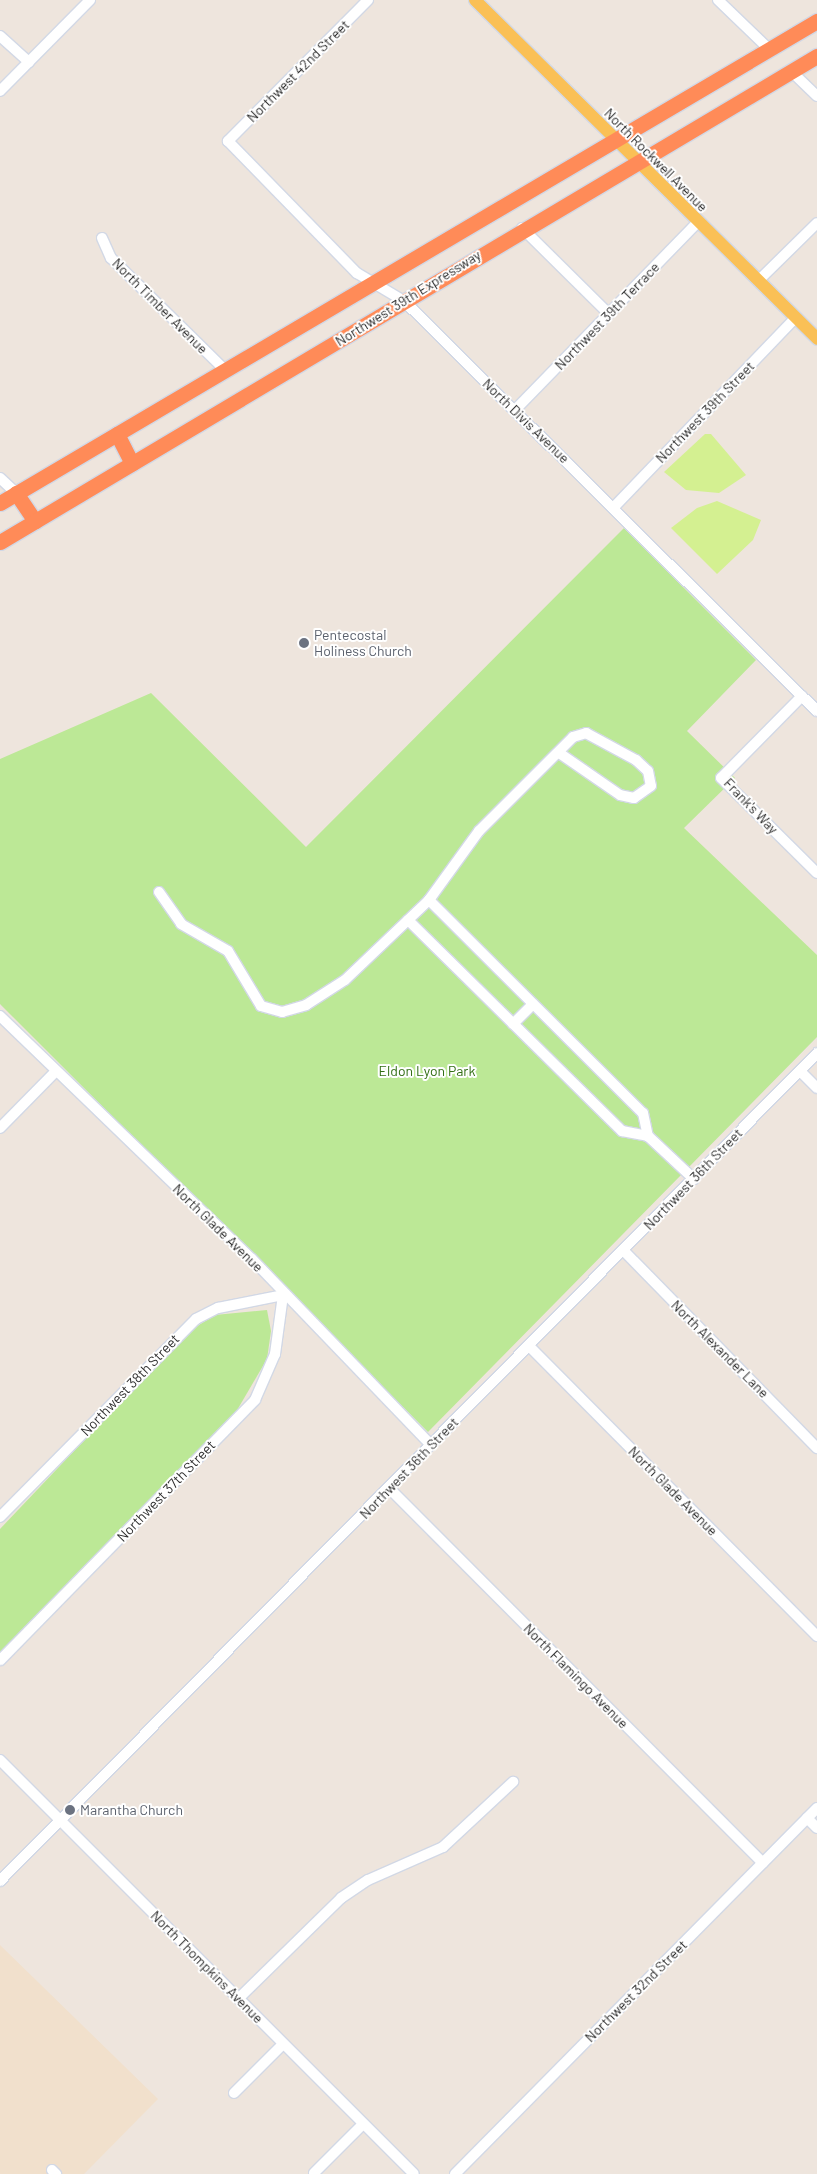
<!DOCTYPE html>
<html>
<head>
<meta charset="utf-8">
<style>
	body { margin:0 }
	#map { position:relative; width:817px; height:2174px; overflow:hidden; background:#eee5dd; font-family:Barlow,sans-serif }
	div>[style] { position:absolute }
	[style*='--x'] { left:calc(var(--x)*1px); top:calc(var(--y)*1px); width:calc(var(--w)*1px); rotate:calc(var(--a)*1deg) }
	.education>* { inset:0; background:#f1e0cc }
	.green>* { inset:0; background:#bce896 }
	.pitch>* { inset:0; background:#d4f091 }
	.roads { filter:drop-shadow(1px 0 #d2d8e5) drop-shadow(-1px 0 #d2d8e5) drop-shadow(0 1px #d2d8e5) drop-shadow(0 -1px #d2d8e5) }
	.minor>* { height:10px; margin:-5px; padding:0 5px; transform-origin:5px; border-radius:5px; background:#fff }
	.major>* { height:12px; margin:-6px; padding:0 6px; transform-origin:6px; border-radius:6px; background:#fac056 }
	.highway>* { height:15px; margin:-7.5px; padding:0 7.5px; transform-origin:7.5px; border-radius:7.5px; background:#ff8b58 }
	.dots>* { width:14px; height:14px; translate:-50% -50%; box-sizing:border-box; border:2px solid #fff; border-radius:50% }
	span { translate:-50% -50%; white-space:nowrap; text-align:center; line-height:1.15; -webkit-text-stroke:4px #fff; paint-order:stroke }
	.street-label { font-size:14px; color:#2c2c2c }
	.worship-label { font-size:14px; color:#5b616d }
	.left { translate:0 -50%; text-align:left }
	.park-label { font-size:14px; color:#336f15 }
</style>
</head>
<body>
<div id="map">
	<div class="education">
		<i style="clip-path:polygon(0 1945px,158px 2099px,84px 2174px,0 2174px)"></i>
	</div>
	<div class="green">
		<i style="clip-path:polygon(624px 528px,756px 660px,687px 731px,735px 778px,684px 828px,817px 955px,817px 1037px,428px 1432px,0 1004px,0 759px,151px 693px,306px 847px)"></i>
		<i style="clip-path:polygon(267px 1310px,271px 1331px,267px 1359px,236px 1412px,0 1653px,0 1529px,186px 1333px,215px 1315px)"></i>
	</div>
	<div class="pitch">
		<i style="clip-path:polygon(705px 434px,711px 434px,746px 475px,719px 493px,686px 490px,664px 472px)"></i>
		<i style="clip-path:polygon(717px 501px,761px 520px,753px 540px,717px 574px,671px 528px,697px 508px)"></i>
	</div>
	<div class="roads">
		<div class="minor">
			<i style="--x:368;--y:0;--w:199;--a:134.8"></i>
			<i style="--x:228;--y:141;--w:185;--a:45.7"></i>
			<i style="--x:357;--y:273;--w:55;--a:30.8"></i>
			<i style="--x:404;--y:301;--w:582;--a:44.79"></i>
			<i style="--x:718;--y:0;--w:71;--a:43.9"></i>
			<i style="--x:0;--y:36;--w:39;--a:42"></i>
			<i style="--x:791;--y:71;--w:36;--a:44"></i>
			<i style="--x:0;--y:91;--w:128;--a:-45.3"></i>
			<i style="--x:522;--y:228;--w:122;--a:44.7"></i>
			<i style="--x:102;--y:238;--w:22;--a:66"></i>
			<i style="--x:111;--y:258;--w:158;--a:44.5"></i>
			<i style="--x:759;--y:280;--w:81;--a:-44.5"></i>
			<i style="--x:515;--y:410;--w:262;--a:-45.8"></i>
			<i style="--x:0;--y:478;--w:22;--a:43"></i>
			<i style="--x:615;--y:506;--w:260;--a:-46.2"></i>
			<i style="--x:802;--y:696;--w:115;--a:134.6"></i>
			<i style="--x:721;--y:778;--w:135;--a:44.7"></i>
			<i style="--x:159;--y:892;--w:39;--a:55"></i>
			<i style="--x:181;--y:924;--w:54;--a:29.9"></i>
			<i style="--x:228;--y:951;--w:64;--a:59"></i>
			<i style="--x:261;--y:1006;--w:22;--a:16"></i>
			<i style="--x:282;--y:1012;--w:25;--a:-16"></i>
			<i style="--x:306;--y:1005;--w:46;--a:-32.7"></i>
			<i style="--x:345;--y:980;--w:116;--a:-43.6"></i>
			<i style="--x:429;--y:900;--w:85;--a:-54.1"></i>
			<i style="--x:479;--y:831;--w:133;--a:-45"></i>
			<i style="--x:573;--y:737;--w:14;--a:-17"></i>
			<i style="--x:586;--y:733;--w:57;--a:28.4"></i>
			<i style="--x:636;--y:760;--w:16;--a:43"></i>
			<i style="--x:648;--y:771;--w:15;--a:79"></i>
			<i style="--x:651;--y:786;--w:21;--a:145"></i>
			<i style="--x:634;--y:798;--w:14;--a:-168"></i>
			<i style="--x:620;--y:795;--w:75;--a:-145.3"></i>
			<i style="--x:429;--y:900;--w:302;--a:44.9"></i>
			<i style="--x:643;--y:1113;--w:24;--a:78"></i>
			<i style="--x:648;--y:1136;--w:63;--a:43.1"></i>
			<i style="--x:408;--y:920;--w:301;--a:44.6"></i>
			<i style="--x:622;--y:1131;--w:26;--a:11"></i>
			<i style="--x:0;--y:1016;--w:350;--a:44"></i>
			<i style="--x:252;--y:1259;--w:258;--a:46.1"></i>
			<i style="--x:513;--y:1024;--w:28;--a:-45"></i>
			<i style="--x:800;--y:1071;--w:24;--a:45"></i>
			<i style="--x:0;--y:1128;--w:80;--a:-45.5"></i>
			<i style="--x:624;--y:1251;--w:276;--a:45.6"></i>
			<i style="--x:529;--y:1346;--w:409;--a:45.2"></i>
			<i style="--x:390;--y:1489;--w:528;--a:45.08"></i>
			<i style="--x:0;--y:1517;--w:279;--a:-45.3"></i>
			<i style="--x:196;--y:1319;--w:25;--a:-27"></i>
			<i style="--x:218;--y:1308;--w:66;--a:-11.3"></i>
			<i style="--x:283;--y:1295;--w:60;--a:97.7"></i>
			<i style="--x:275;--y:1354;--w:50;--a:113.5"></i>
			<i style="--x:255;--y:1400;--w:364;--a:134.4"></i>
			<i style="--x:0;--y:1760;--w:585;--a:45"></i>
			<i style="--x:807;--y:1818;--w:14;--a:45"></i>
			<i style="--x:0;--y:1881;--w:1163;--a:-45.38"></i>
			<i style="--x:239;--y:1998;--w:143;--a:-44.4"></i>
			<i style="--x:341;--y:1898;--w:32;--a:-34"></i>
			<i style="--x:368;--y:1880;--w:82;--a:-23.7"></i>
			<i style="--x:443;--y:1847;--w:96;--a:-42.9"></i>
			<i style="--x:234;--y:2093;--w:69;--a:-45"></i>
			<i style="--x:52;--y:2170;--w:6;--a:45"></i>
			<i style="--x:314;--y:2173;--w:69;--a:-45"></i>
			<i style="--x:455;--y:2174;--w:515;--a:-45.31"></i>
		</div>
		<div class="major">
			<i style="--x:475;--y:0;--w:482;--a:44.7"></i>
		</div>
		<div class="highway">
			<i style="--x:117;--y:434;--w:33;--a:63"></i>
			<i style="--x:16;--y:493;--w:34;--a:56"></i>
			<i style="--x:0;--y:503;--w:949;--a:-30.54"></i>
			<i style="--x:0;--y:542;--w:951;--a:-30.75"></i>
		</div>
	</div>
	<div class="dots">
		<i style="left:304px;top:643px;background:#6b7280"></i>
		<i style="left:70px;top:1810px;background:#6b7280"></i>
	</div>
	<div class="street-label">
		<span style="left:298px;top:71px;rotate:-45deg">Northwest 42nd Street</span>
		<span style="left:656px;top:160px;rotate:45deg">North Rockwell Avenue</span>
		<span style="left:408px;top:298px;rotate:-32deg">Northwest 39th Expressway</span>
		<span style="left:160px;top:306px;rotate:45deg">North Timber Avenue</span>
		<span style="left:607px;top:316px;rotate:-46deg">Northwest 39th Terrace</span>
		<span style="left:705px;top:412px;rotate:-46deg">Northwest 39th Street</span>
		<span style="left:526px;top:421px;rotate:44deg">North Divis Avenue</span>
		<span style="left:751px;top:806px;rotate:46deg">Frank's Way</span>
		<span style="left:693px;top:1179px;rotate:-46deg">Northwest 36th Street</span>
		<span style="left:218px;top:1228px;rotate:44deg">North Glade Avenue</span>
		<span style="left:720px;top:1349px;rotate:45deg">North Alexander Lane</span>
		<span style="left:130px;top:1385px;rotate:-46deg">Northwest 38th Street</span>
		<span style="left:409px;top:1468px;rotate:-46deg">Northwest 36th Street</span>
		<span style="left:166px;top:1491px;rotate:-46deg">Northwest 37th Street</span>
		<span style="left:673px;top:1491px;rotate:45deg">North Glade Avenue</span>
		<span style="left:576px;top:1676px;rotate:45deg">North Flamingo Avenue</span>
		<span style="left:207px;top:1967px;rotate:45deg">North Thompkins Avenue</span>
		<span style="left:636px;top:1991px;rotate:-45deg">Northwest 32nd Street</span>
	</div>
	<div class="worship-label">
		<span class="left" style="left:314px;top:643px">Pentecostal<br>Holiness Church</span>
		<span class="left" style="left:80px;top:1810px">Marantha Church</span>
	</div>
	<div class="park-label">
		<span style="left:427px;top:1071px">Eldon Lyon Park</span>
	</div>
</div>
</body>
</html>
